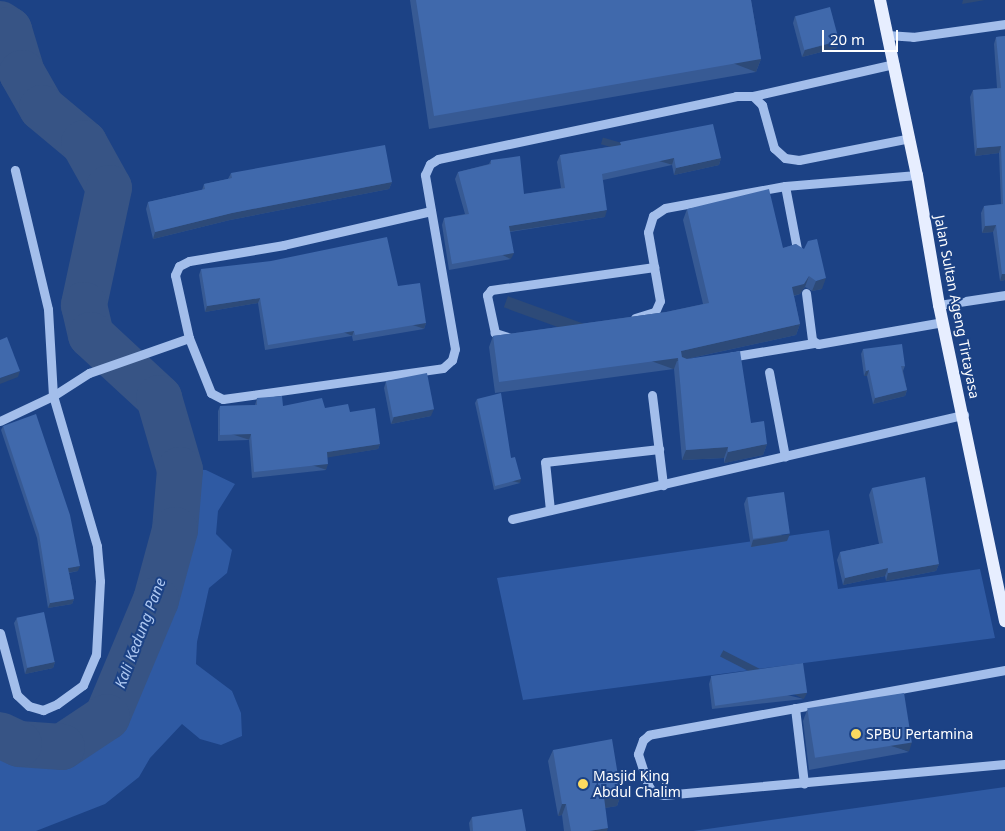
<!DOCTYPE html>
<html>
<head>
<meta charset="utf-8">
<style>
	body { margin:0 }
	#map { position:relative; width:1005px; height:831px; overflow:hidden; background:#1c4285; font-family:"Noto Sans",sans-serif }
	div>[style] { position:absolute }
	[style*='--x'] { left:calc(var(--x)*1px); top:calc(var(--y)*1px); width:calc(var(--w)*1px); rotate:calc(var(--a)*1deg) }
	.green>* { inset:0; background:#2f5aa3 }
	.river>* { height:46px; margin:-23px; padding:0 23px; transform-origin:23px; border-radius:23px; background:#375485 }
	.minor>* { height:9px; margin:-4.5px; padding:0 4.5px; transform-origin:4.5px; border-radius:4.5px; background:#a3beeb }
	.major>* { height:12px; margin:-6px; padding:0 6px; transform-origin:6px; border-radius:6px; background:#e7eeff }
	.wall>* { inset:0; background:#375a94 }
	.shaded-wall>* { inset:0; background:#2d4a78; transform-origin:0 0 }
	.building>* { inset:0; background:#4069ac; transform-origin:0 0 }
	.dots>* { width:14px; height:14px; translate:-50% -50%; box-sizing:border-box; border:2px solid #1c4285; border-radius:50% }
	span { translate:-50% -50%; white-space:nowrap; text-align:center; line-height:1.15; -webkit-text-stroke:4px #1c4285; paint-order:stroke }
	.street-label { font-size:14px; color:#fff }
	.poi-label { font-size:14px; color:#fff }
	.left { translate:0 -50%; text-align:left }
	.water-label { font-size:15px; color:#aec8f2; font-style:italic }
	.scale { position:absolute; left:822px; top:30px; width:76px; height:22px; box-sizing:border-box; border:2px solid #fff; border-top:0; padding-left:6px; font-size:15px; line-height:18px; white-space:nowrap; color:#fff; -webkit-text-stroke:4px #1c4285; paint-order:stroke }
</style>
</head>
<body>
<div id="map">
	<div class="green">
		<i style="clip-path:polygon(190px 469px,206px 470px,235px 484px,218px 511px,216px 534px,232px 550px,227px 573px,209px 588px,197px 642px,196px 664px,232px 691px,241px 713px,242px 736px,221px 745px,200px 739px,182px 724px,150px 758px,139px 777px,105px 804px,36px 831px,0 831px,0 746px,16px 753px,65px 757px,115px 723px,165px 603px,184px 532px)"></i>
		<i style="clip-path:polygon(829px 530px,838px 589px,980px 569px,995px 638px,523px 700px,497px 578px)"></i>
		<i style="clip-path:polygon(1005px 787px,1005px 831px,693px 831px)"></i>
	</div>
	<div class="river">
		<i style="--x:0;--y:24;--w:11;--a:34"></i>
		<i style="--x:9;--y:30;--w:45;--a:73.2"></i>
		<i style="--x:22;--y:73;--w:40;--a:60.3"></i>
		<i style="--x:42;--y:108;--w:55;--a:39.8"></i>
		<i style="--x:84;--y:143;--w:51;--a:60.9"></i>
		<i style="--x:109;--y:188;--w:120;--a:102.1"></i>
		<i style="--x:84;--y:305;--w:31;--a:77"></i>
		<i style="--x:91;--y:335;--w:93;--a:42.8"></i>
		<i style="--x:159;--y:398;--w:75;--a:73.7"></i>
		<i style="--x:180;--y:470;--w:60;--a:94.8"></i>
		<i style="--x:175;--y:530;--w:73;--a:105.2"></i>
		<i style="--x:156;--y:600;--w:127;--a:112.7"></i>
		<i style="--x:107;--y:717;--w:54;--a:146.3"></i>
		<i style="--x:62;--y:747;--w:43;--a:-176"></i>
		<i style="--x:19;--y:744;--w:21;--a:-155"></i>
	</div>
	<div class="minor">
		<i style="--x:887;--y:35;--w:26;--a:4"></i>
		<i style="--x:913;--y:37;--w:93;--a:-8"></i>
		<i style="--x:753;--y:96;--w:145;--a:-12.8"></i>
		<i style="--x:785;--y:186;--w:69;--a:79.2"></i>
		<i style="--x:431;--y:211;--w:151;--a:167"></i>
		<i style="--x:284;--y:245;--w:96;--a:170.4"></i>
		<i style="--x:189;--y:261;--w:11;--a:153"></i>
		<i style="--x:179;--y:266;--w:10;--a:114"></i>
		<i style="--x:175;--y:275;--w:65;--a:77.5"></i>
		<i style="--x:189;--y:338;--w:59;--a:68.2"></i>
		<i style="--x:211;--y:393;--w:13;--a:27"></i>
		<i style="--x:223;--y:399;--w:222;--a:-8"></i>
		<i style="--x:443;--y:368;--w:12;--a:-42"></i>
		<i style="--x:452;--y:360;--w:11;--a:-75"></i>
		<i style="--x:455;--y:349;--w:177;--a:-99.8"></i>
		<i style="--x:425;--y:175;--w:12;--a:-66"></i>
		<i style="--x:430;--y:164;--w:9;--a:-32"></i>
		<i style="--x:438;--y:159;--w:305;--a:-11.9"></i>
		<i style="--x:736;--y:96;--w:17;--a:0"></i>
		<i style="--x:753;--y:96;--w:13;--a:45"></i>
		<i style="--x:762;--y:105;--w:45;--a:74.4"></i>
		<i style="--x:774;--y:148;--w:15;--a:42"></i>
		<i style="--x:785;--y:158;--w:14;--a:8"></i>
		<i style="--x:799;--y:160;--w:113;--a:-11.2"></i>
		<i style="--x:806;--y:293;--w:47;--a:82.7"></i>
		<i style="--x:812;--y:340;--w:7;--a:34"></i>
		<i style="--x:818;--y:344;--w:127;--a:-10"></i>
		<i style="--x:939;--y:305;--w:67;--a:-8.6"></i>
		<i style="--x:635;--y:318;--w:21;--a:-17"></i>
		<i style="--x:655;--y:312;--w:12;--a:-66"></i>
		<i style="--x:660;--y:301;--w:70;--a:-99.9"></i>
		<i style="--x:648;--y:232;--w:17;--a:-73"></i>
		<i style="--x:653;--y:216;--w:14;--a:-34"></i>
		<i style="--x:665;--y:208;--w:122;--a:-10.4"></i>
		<i style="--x:785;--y:186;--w:132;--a:-4.8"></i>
		<i style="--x:508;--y:337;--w:14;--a:-163"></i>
		<i style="--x:495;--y:333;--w:39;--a:-102"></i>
		<i style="--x:487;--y:295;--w:6;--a:-51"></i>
		<i style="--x:491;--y:290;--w:165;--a:-8"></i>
		<i style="--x:730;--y:357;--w:85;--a:-9.5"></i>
		<i style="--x:769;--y:372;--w:86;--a:79.3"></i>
		<i style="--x:652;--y:395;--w:91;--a:83"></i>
		<i style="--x:0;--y:421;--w:59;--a:-25.3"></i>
		<i style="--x:53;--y:396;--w:43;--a:-32.6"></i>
		<i style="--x:89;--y:373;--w:106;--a:-19.3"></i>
		<i style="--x:550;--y:510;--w:48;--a:-95.9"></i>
		<i style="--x:545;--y:462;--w:115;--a:-6.5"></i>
		<i style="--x:512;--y:519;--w:464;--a:-13"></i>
		<i style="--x:0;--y:633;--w:64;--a:74.7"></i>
		<i style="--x:17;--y:695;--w:16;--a:43"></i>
		<i style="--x:29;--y:706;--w:15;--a:16"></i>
		<i style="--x:43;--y:710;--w:15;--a:-23"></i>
		<i style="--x:57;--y:704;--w:32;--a:-36"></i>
		<i style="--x:83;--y:685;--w:33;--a:-67"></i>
		<i style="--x:96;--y:655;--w:74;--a:-86.9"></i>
		<i style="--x:100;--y:581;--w:35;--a:-95"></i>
		<i style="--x:97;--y:546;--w:156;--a:-106.3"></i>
		<i style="--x:53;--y:396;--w:87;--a:-93.3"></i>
		<i style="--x:48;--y:309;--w:143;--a:-103.4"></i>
		<i style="--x:1005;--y:670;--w:362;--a:169.7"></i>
		<i style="--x:649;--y:735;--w:8;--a:140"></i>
		<i style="--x:643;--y:740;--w:15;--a:110"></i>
		<i style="--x:638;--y:754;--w:33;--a:72"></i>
		<i style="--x:648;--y:785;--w:9;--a:58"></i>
		<i style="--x:653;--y:793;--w:11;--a:10"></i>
		<i style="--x:664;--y:795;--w:342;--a:-5.2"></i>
		<i style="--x:795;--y:708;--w:76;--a:83.2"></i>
	</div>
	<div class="major">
		<i style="--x:880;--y:0;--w:179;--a:78.1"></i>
		<i style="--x:917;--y:175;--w:132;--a:80.4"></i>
		<i style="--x:939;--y:305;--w:323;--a:78.2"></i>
	</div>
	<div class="wall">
		<i style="clip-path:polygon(410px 0,751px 0,761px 59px,756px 72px,429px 129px)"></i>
		<i style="clip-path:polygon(795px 16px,837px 48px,802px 57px,793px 23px)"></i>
		<i style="clip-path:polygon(1005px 36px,1005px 280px,1000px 281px,993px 232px,982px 233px,981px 213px,984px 206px,1001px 204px,999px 153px,975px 156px,970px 97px,973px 90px,997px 88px,994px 44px,996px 37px)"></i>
		<i style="clip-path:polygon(620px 142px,721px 158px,719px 165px,674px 175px,672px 165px,603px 180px,605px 217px,510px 232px,511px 259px,449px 270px,442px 225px,444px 218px,465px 214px,455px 179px,458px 172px,489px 164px,491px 160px,524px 194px,561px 188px,557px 162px,560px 155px,619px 145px)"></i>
		<i style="clip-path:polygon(231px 173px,392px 182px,389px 189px,230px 220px,153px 239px,146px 209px,148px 202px,202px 190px,204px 184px,228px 179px)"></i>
		<i style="clip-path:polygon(687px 209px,783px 248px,796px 244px,822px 289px,812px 291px,805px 287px,800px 294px,794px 296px,800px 324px,796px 335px,687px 359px,751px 423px,767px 444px,763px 455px,724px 463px,724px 458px,682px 460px,674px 369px,495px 393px,489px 347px,493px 336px,666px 312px,703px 304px,683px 220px)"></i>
		<i style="clip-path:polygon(201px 269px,398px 286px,426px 323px,424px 329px,353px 341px,352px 336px,265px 350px,258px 303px,205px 312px,199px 275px)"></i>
		<i style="clip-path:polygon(863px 349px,905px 366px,903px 371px,907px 390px,905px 396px,873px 404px,867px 376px,864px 376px,861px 354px)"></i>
		<i style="clip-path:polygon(386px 381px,431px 416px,391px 424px,384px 388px)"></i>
		<i style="clip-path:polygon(257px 398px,283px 406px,325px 408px,350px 412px,380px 444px,378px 449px,327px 457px,326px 470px,252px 478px,249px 440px,218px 441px,218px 411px,220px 406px,255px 405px)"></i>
		<i style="clip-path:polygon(477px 399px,511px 458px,520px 483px,494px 490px,475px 403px)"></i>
		<i style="clip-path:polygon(3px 426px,78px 571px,69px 573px,74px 599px,72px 604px,48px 608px,37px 538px,1px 430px)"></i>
		<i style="clip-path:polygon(872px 488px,939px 564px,936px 571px,886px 581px,885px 576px,843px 585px,837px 560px,840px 552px,879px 544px,869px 495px)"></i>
		<i style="clip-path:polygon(747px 497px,787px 541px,751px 547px,744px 504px)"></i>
		<i style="clip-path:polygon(17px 618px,55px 662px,53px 668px,25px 674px,14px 623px)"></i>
		<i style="clip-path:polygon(711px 677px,804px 699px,712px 709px,709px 684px)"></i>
		<i style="clip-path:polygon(807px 710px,909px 752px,809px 770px,803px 721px)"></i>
		<i style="clip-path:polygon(553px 750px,621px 794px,617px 806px,605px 808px,607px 831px,564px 831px,562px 815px,558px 816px,548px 761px)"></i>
		<i style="clip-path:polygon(472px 817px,526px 831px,470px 831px,469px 823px)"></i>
	</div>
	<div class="shaded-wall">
		<i style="clip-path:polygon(963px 0,985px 0,962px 4px)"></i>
		<i style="clip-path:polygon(839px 41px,837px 48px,802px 57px,805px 50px)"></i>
		<i style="left:761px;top:59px;width:14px;height:332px;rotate:111deg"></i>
		<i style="clip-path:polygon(1001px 146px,999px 153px,975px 156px,977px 148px)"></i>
		<i style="left:674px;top:158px;width:7px;height:74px;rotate:106deg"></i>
		<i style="clip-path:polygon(721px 158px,719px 165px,674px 175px,676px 168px)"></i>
		<i style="clip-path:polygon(392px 182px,389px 189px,230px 220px,153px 239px,155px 232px,232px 213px)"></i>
		<i style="clip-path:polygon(607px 210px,605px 217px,506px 232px,509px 226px)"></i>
		<i style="clip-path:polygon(996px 225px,993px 232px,982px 233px,985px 226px)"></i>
		<i style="left:514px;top:253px;width:7px;height:63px;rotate:117deg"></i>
		<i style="clip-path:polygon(1002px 274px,1005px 274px,1005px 280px,1000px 281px)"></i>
		<i style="clip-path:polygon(809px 276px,805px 287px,800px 294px,788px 297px,792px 287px)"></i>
		<i style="clip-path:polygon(826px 278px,822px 289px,812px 291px,816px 281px)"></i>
		<i style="clip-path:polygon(260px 298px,258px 303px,205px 312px,207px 306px)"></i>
		<i style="left:426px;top:323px;width:6px;height:72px;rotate:108deg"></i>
		<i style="clip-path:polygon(800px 324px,796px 335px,677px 361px,681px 351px)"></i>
		<i style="left:354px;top:331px;width:5px;height:87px;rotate:112deg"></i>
		<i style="left:678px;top:358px;width:12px;height:181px;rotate:110deg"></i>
		<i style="clip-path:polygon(869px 370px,867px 376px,864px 376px,866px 371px)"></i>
		<i style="clip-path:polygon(20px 371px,18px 377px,0 384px,0 378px)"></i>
		<i style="clip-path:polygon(907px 390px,905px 396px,873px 404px,875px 398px)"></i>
		<i style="clip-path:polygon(434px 409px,431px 416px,391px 424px,394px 417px)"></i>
		<i style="left:251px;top:434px;width:6px;height:31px;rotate:108deg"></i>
		<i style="clip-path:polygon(380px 444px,378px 449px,325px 458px,327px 452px)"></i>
		<i style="clip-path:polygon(767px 444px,763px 455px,724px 463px,728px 452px)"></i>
		<i style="clip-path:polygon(728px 447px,724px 458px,682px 460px,686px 450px)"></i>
		<i style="left:328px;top:464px;width:6px;height:74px;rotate:108deg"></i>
		<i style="left:521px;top:479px;width:4px;height:27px;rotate:104deg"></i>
		<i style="clip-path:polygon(790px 534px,787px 541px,751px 547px,753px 540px)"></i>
		<i style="clip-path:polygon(939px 564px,936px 571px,886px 581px,888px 573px)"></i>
		<i style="clip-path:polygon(80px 566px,78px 571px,66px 573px,68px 568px)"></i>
		<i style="clip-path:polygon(888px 568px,885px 576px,843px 585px,845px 578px)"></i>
		<i style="clip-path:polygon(74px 599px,72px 604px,48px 608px,50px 603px)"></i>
		<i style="clip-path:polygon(55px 662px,53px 668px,25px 674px,27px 668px)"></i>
		<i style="left:807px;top:693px;width:7px;height:94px;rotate:117deg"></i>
		<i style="left:912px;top:742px;width:10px;height:101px;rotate:107deg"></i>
		<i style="clip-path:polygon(621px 794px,617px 806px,599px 809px,604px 797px)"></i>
		<i style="clip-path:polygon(562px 804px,566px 804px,562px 815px,558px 816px)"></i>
		<i style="clip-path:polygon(608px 828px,607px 831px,589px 831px)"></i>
	</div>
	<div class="building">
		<i style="clip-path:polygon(416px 0,751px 0,761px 59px,434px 116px)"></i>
		<i style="left:830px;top:7px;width:35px;height:36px;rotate:75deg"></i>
		<i style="clip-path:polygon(1005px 36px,1005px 274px,1002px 274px,996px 225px,985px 226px,984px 206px,1003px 204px,1001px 146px,977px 148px,973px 90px,1001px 88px,996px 37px)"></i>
		<i style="clip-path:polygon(713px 124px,721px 158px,676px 168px,674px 158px,602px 174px,607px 210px,509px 226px,514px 253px,452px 264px,444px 218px,469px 214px,458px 172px,491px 164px,491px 160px,520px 156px,524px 194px,565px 188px,560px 155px,621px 145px,620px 142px)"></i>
		<i style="clip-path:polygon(385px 145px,392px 182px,232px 213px,155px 232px,148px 202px,205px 189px,204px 184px,232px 178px,231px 173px)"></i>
		<i style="clip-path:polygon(769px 189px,783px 248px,796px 244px,804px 249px,808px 241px,817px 239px,826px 278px,816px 281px,809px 276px,804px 284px,792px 287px,800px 324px,681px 351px,682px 357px,687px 359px,740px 351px,751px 423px,764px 421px,767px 444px,728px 452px,728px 447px,686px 450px,678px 358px,499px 382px,493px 336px,666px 312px,709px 303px,687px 209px)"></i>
		<i style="clip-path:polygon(387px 237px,398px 286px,420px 283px,426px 323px,355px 335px,354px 331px,268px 345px,260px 298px,207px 306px,201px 269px,271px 261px)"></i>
		<i style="clip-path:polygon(7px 337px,20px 371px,0 378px,0 340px)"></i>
		<i style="clip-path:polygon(902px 344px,905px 366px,901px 366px,907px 390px,875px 398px,869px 370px,866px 371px,863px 349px)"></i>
		<i style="left:427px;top:373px;width:37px;height:42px;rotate:79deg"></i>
		<i style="clip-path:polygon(501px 393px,511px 458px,515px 457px,521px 479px,495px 486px,477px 399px)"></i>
		<i style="clip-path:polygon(282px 396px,283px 406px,322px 398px,325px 408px,348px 404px,350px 412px,375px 408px,380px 444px,327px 452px,328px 464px,254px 472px,251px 434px,220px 435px,220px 406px,257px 405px,257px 398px)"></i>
		<i style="clip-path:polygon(36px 414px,70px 515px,80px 566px,68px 568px,74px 599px,50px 603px,39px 534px,3px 426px)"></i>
		<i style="clip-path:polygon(925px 477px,939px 564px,888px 573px,888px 568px,845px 578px,840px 552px,883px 543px,872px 488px)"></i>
		<i style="left:784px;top:492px;width:42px;height:37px;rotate:82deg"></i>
		<i style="left:44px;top:612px;width:51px;height:28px;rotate:78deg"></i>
		<i style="left:803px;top:663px;width:30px;height:93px;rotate:82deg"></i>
		<i style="left:904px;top:693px;width:50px;height:98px;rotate:81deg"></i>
		<i style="clip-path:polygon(612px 739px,621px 794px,604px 797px,608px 828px,589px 831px,571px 831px,566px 804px,562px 804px,553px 750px)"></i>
		<i style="clip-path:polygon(522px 809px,526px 831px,473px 831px,472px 817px)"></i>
	</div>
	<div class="dots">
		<i style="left:856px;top:734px;background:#fcda60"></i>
		<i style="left:583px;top:784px;background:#fcda60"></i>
	</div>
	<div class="street-label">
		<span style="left:957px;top:307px;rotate:79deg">Jalan Sultan Ageng Tirtayasa</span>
	</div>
	<div class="poi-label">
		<span class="left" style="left:866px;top:734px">SPBU Pertamina</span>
		<span class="left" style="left:593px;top:784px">Masjid King<br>Abdul Chalim</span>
	</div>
	<div class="water-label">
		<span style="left:140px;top:633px;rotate:-69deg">Kali Kedung Pane</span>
	</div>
	<div class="scale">20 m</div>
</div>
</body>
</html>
